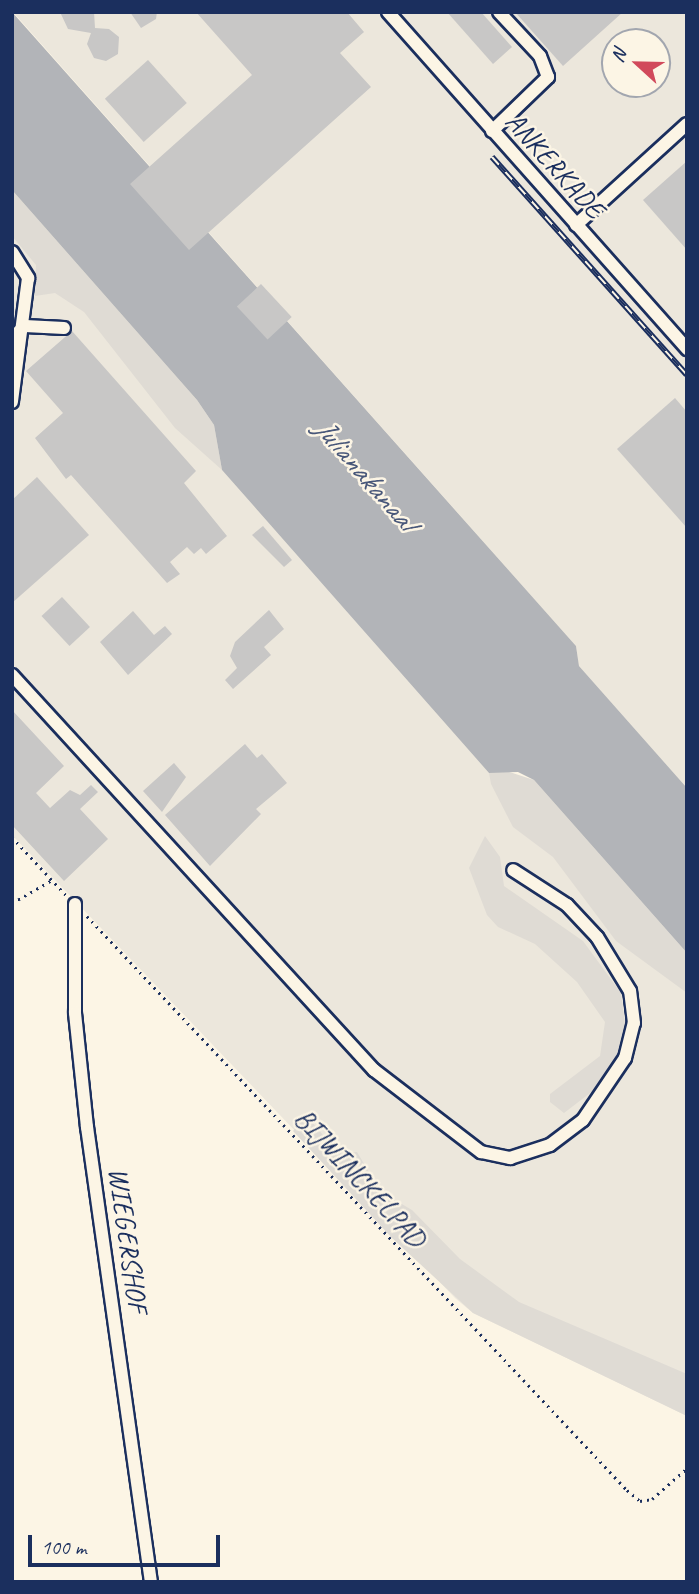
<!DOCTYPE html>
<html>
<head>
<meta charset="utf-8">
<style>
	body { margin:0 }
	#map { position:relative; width:699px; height:1594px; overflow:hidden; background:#fcf5e5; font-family:Caveat,sans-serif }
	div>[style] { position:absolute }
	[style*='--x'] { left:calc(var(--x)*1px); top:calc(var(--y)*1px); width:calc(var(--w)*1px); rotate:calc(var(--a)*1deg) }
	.built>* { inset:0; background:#ece7dc }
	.green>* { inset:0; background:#dfdbd4 }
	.water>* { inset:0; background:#b2b4b8 }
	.building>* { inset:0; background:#c8c7c6; transform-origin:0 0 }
	.path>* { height:2.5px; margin-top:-1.25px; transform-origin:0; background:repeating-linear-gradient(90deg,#1b2f5e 0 2px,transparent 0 7px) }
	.roads { filter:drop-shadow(2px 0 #1b2f5e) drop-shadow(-2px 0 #1b2f5e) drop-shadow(0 2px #1b2f5e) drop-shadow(0 -2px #1b2f5e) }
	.minor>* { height:12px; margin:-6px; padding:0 6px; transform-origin:6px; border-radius:6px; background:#fcf5e5 }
	.rail>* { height:6px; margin-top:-3px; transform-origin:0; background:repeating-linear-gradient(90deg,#fcf5e5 0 10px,#1b2f5e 0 20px); box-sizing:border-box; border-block:2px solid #1b2f5e }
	span { translate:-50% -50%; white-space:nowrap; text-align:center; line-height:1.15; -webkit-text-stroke:5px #fcf5e5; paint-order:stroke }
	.street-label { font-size:28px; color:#1b2f5e }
	.water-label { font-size:30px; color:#485779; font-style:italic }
	.frame { position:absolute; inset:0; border:14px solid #1b2f5e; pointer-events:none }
	.north { position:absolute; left:601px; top:28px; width:70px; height:70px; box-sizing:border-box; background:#fcf5e5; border:2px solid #a2a6af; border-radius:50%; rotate:292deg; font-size:19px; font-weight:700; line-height:28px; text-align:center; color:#1b2f5e }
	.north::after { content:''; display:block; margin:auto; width:24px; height:32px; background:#d1495b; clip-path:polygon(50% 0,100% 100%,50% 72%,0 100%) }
	.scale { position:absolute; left:28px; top:1535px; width:192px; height:32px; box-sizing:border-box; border:4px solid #1b2f5e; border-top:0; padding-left:9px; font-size:21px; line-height:24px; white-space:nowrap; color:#1b2f5e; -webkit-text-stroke:5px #fcf5e5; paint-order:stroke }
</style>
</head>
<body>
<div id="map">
	<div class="built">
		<i style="clip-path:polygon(evenodd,13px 12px,687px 12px,687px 788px,579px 666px,576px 646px,13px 12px,615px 42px,657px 42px,657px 84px,615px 84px,615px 42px)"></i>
		<i style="clip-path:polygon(12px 190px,222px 470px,489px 773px,503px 770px,687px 953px,687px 1416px,473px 1313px,455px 1298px,12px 835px)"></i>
	</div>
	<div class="green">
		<i style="clip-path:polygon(12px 190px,197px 400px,214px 425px,222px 470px,175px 428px,84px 312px,55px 293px,35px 296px,36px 265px,12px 236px)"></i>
		<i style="clip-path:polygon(503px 770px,534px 780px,687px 953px,687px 993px,616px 941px,553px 857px,513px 827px,491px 784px,489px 773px)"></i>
		<i style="clip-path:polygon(485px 836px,500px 857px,504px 886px,583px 941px,621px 993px,625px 1025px,616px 1058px,594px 1090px,564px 1113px,550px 1102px,550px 1094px,600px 1056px,605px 1022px,577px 982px,535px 944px,498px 927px,487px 915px,469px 868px)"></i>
		<i style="clip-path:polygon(306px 1115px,328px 1141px,346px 1153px,357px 1152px,381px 1192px,412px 1210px,460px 1259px,519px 1302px,687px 1374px,687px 1416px,473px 1313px,392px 1238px,293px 1131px)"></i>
	</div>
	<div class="water">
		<i style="clip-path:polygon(12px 12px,576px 646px,579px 666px,687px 788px,687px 953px,534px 780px,518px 772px,489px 773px,222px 470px,214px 425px,197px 400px,12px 190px)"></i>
	</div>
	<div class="building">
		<i style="clip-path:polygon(60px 12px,94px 12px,95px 28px,109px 29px,119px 37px,118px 54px,106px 61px,94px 58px,87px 44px,91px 33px,68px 29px)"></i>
		<i style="clip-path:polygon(130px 12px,157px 12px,156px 19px,141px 28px)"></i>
		<i style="clip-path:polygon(196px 12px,347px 12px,364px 32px,340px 53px,371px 87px,189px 250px,130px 184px,252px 75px)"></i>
		<i style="clip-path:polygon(447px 12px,481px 12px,512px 47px,493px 64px)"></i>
		<i style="clip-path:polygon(515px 12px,623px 12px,563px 66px)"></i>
		<i style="left:148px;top:60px;width:58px;height:58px;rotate:48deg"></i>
		<i style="clip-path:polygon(687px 161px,687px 250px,643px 200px)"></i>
		<i style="left:261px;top:284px;width:45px;height:33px;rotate:47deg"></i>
		<i style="clip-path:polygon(72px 331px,196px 471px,184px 483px,227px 536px,206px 554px,201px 548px,194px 554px,187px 547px,170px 562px,180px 574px,167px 583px,71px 475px,66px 479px,35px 438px,63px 413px,26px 371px)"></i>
		<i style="clip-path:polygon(675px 398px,687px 412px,687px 528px,617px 449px)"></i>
		<i style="clip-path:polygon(37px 477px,89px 535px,12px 603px,12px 500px)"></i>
		<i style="clip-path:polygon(263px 526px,292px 560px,284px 567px,252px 535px)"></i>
		<i style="left:62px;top:597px;width:41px;height:28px;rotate:47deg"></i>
		<i style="clip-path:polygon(269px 610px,284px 629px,264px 647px,271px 655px,233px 689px,225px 680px,237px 668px,230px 656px,235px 642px)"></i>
		<i style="clip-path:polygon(133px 611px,154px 635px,165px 626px,172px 634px,128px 675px,100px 642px)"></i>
		<i style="clip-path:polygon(12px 710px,64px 766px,36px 793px,50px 808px,70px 790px,80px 795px,91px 785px,98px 792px,80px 809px,108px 839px,64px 881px,12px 825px)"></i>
		<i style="clip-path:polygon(245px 744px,257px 758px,262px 754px,287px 783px,256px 809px,261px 814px,210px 866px,165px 815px)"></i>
		<i style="clip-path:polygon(174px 763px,186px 777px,162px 812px,143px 791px)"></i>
	</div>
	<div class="path">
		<i style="--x:12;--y:837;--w:81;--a:47"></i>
		<i style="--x:12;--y:903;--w:46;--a:-29.9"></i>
		<i style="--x:87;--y:916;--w:788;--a:46.75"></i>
		<i style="--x:627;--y:1490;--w:17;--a:40"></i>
		<i style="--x:640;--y:1501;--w:12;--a:-9"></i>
		<i style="--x:652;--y:1499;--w:47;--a:-41.5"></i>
	</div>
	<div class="roads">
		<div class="minor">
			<i style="--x:388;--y:12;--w:451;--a:48.4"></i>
			<i style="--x:492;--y:131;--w:78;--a:-44"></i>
			<i style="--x:548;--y:77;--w:22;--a:-111"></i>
			<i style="--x:540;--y:56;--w:60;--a:-133"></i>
			<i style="--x:576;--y:225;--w:150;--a:-42.3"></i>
			<i style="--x:12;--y:252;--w:31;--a:58"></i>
			<i style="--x:28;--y:278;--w:125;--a:97.4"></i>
			<i style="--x:12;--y:338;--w:18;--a:-43"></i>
			<i style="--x:25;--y:326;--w:39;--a:3"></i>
			<i style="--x:12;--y:675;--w:536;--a:47.5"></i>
			<i style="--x:374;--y:1070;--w:135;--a:37.5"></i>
			<i style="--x:481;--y:1152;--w:30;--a:12"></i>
			<i style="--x:510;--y:1158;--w:42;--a:-18"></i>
			<i style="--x:550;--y:1145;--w:41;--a:-37.1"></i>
			<i style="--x:583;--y:1120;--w:75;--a:-55.9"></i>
			<i style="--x:625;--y:1058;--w:36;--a:-76"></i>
			<i style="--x:634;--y:1023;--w:32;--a:-97"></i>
			<i style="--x:630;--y:991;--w:63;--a:-121.4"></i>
			<i style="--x:597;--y:937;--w:44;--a:-133.2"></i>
			<i style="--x:567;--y:905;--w:64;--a:-147.1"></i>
			<i style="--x:75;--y:904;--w:109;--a:90"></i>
			<i style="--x:75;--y:1013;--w:115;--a:84"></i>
			<i style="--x:87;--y:1127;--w:459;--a:82"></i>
		</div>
	</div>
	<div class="rail">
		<i style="--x:492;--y:157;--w:292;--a:48.2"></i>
	</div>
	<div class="street-label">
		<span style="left:555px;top:165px;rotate:48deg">ANKERKADE</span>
		<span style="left:360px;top:1178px;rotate:47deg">BIJWINCKELPAD</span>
		<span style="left:128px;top:1240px;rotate:82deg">WIEGERSHOF</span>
	</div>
	<div class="water-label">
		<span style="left:365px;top:474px;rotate:49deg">Julianakanaal</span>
	</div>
	<div class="frame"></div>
	<div class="north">N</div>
	<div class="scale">100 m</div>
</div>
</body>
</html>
